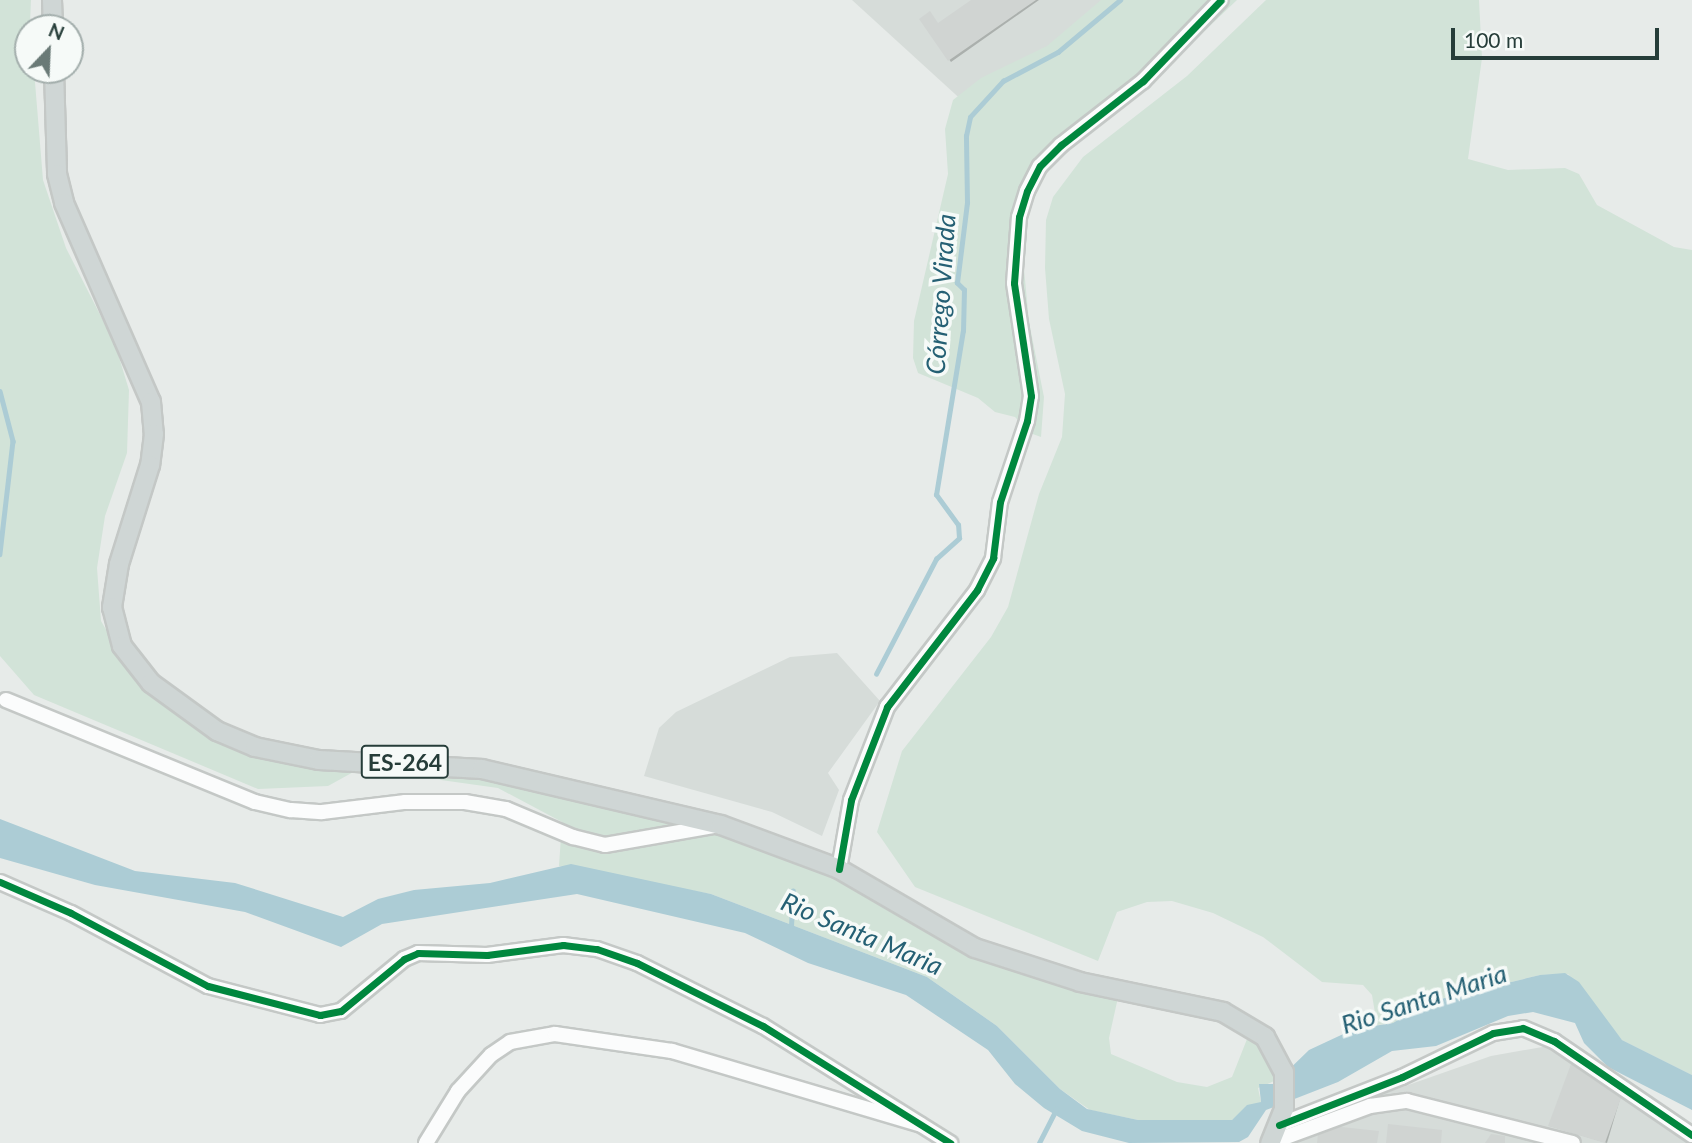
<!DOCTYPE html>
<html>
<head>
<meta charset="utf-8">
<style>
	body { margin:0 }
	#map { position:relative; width:1692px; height:1143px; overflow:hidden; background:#e7ebe9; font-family:Lato,sans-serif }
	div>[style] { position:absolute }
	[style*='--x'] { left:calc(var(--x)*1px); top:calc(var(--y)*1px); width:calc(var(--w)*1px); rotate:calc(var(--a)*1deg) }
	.built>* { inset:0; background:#d6dcd9 }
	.green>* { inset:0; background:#d2e3d8 }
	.water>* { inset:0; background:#acccd5 }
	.shadow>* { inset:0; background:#0003 }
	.stream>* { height:4.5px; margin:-2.25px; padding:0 2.25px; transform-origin:2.25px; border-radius:2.25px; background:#acccd5 }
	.building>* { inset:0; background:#d0d4d2 }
	.roads { filter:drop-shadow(2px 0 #c4c8c6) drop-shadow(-2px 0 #c4c8c6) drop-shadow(0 2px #c4c8c6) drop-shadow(0 -2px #c4c8c6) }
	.minor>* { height:14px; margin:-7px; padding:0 7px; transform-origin:7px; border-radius:7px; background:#fbfcfc }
	.major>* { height:18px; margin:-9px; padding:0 9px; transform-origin:9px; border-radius:9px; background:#cfd6d5 }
	.cycleway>* { height:7px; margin:-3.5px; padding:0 3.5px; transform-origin:3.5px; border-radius:3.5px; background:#00873e }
	span { translate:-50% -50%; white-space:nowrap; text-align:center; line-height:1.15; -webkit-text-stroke:7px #f6faf8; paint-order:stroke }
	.shield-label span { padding:2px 5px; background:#f6faf8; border:2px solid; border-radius:5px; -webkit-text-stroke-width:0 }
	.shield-label { font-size:23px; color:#263d39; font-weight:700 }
	.water-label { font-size:26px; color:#256074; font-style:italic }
	.north { position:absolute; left:14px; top:14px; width:70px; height:70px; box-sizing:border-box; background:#f6faf8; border:2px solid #a3aeac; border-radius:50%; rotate:23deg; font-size:19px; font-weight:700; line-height:28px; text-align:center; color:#263d39 }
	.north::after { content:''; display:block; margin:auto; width:24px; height:32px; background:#6a7a77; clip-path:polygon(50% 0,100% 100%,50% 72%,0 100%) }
	.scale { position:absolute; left:1451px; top:28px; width:208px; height:32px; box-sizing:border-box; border:4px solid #263d39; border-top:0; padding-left:9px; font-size:21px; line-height:24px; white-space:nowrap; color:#263d39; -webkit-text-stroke:5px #f6faf8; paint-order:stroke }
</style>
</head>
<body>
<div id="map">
	<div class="built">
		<i style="clip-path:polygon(852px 0,1195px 0,1024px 157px)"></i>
		<i style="clip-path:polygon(837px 653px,880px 701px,828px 773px,839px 790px,822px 836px,772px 812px,644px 776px,659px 728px,676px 712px,790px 657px)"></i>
		<i style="clip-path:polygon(1548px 1046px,1692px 1143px,1284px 1143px,1294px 1125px,1491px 1056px)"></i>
	</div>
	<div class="green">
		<i style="clip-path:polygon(0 0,31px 0,28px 70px,34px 70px,43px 180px,66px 248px,115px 344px,129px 390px,127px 453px,105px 516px,97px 568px,101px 621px,122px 657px,240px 745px,391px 757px,727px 828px,1017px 958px,1121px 984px,1109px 1038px,1111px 1054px,1177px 1082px,1207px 1087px,1232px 1077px,1251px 1029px,1279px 1079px,1258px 1088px,1261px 1102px,1232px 1120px,1216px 1123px,1138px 1120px,1090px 1110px,1060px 1089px,997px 1026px,927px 977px,711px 894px,559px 866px,562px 822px,498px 788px,441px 780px,418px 764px,357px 770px,328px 786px,258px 789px,34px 695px,0 656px)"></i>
		<i style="clip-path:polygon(1101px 0,1237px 0,1174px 60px,1049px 163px,1035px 187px,1025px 217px,1024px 269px,1029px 322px,1044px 397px,1041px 437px,1030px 433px,1015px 417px,995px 412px,978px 398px,918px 373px,913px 358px,914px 321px,948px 174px,945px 129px,953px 100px,981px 78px,1047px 46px)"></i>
		<i style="clip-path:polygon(1266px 0,1479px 0,1482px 58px,1468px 159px,1508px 170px,1565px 168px,1579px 174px,1597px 205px,1674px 247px,1692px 250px,1692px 1075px,1622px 1040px,1568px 974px,1540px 975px,1428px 1002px,1393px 1023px,1377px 1025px,1372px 995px,1363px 985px,1322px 982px,1263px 937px,1213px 913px,1172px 901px,1147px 902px,1117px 912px,1098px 961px,915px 887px,877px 832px,902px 751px,991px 637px,1008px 607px,1039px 494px,1062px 437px,1065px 394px,1049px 319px,1045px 268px,1046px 220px,1053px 197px,1083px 157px,1187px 76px)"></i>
	</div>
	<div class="water">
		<i style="clip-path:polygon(0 819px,135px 871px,235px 883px,343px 917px,378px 899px,414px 890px,490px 883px,571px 864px,711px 894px,927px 977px,997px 1026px,1060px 1089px,1087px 1109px,1138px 1120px,1232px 1120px,1247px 1105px,1261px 1102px,1259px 1084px,1274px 1084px,1309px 1050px,1354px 1029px,1393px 1023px,1428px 1002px,1540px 975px,1565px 973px,1579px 982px,1622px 1040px,1692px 1075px,1692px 1110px,1608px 1067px,1584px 1043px,1575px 1023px,1533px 1012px,1508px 1016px,1436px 1046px,1392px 1051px,1338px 1082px,1266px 1110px,1248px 1137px,1239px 1142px,1129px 1143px,1082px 1131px,1044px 1108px,1015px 1084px,988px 1050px,906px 995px,808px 963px,745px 933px,577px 894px,382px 924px,341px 947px,245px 912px,95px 885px,0 858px)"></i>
	</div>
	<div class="shadow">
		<i style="clip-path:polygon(974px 0,1039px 0,951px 62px,921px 20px,938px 25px)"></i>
		<i style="clip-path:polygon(1620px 1099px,1607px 1143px,1550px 1126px)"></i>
	</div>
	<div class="stream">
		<i style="--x:0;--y:391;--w:52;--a:75.4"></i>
		<i style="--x:13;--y:441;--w:114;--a:96.6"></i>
		<i style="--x:876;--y:674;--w:130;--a:-62.4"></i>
		<i style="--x:936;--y:559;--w:31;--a:-42"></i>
		<i style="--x:959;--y:538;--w:13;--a:-94"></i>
		<i style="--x:958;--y:525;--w:37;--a:-126"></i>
		<i style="--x:936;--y:495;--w:166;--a:-80.7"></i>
		<i style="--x:963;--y:331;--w:41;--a:-88.6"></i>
		<i style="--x:964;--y:290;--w:10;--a:-135"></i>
		<i style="--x:957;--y:283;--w:81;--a:-82.9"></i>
		<i style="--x:967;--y:203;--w:67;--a:-90.9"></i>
		<i style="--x:966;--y:136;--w:19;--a:-78"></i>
		<i style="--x:970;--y:117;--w:49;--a:-47.5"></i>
		<i style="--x:1003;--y:81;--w:62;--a:-27.8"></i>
		<i style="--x:1058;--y:52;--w:81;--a:-40"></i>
		<i style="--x:791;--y:926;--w:35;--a:-87"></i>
		<i style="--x:1039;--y:1143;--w:38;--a:-63"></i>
	</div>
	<div class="building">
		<i style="clip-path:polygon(971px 0,1036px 0,948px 61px,919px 19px,930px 11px,938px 23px)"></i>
		<i style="clip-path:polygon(1571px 1064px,1621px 1098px,1605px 1143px,1548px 1126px)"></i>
		<i style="clip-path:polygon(1388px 1124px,1442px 1130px,1441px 1143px,1386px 1143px)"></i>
		<i style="clip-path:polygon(1332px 1126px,1379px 1131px,1377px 1143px,1317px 1143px,1318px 1134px)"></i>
		<i style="clip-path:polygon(1491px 1134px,1505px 1136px,1505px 1143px,1485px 1143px)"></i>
	</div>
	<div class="roads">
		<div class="minor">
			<i style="--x:6;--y:700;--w:269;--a:22.3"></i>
			<i style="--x:255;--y:802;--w:37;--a:13"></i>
			<i style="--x:291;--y:810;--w:31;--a:4"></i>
			<i style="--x:322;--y:812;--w:84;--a:-6.9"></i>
			<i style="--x:405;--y:802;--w:60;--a:0"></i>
			<i style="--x:465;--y:802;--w:42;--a:9.7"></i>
			<i style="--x:506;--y:809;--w:73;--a:22.7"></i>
			<i style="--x:573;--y:837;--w:33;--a:14"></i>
			<i style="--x:605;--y:845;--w:117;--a:-9.9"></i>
			<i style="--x:839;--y:869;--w:70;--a:-80.1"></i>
			<i style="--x:851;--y:800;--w:100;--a:-68.8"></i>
			<i style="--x:887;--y:707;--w:148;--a:-52.4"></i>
			<i style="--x:977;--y:590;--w:36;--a:-63"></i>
			<i style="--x:993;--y:558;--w:56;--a:-82.9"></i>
			<i style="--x:1000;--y:502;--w:85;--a:-71.6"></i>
			<i style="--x:1027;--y:421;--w:25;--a:-81"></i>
			<i style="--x:1031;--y:396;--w:114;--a:-98.6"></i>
			<i style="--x:1014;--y:283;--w:66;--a:-85.7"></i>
			<i style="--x:1019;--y:217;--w:27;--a:-73"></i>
			<i style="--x:1027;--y:191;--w:28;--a:-63"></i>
			<i style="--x:1040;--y:166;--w:30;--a:-45"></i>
			<i style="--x:1061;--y:145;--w:104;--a:-38"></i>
			<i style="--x:1143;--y:81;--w:112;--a:-46.1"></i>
			<i style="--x:0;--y:882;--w:77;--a:23.6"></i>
			<i style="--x:71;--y:913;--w:155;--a:28.1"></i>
			<i style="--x:208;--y:986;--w:116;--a:14.5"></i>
			<i style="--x:320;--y:1015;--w:21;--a:-11"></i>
			<i style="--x:341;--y:1011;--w:82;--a:-39.5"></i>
			<i style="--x:404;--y:959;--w:15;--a:-23"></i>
			<i style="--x:418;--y:953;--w:69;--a:1.7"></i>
			<i style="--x:487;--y:955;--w:77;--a:-7.5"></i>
			<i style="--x:563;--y:945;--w:34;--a:7"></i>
			<i style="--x:597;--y:949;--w:42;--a:19.3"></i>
			<i style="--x:637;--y:963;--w:141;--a:26.6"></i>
			<i style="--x:763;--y:1026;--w:221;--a:32"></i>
			<i style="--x:1279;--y:1125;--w:132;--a:-21.3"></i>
			<i style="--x:1402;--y:1077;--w:101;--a:-25.8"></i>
			<i style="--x:1493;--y:1033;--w:30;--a:-9"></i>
			<i style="--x:1523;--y:1028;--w:34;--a:23"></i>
			<i style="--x:1554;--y:1041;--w:167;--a:34.3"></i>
			<i style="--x:426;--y:1143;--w:61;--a:-58.4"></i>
			<i style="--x:458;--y:1091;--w:49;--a:-47.5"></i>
			<i style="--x:491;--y:1055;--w:23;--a:-34"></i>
			<i style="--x:510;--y:1042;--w:46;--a:-10.1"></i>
			<i style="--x:555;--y:1034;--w:118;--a:8.3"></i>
			<i style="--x:672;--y:1051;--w:258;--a:16.5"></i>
			<i style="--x:1270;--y:1143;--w:107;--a:-20.3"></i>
			<i style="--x:1370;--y:1106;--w:37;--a:-8"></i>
			<i style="--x:1407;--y:1101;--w:171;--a:14.2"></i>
		</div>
		<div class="major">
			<i style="--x:52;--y:0;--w:28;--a:88"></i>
			<i style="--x:54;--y:70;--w:104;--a:88.3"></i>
			<i style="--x:57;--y:174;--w:30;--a:76"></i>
			<i style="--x:64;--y:203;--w:217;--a:66.4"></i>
			<i style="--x:151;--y:402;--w:32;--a:85"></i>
			<i style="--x:154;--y:434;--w:31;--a:97"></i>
			<i style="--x:150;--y:465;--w:104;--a:107.4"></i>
			<i style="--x:119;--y:564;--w:44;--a:99.2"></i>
			<i style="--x:112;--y:607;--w:40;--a:75.6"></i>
			<i style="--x:122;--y:646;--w:47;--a:51.9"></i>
			<i style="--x:151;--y:683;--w:82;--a:36"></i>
			<i style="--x:217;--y:731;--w:41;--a:22.8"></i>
			<i style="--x:255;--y:747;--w:65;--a:11.5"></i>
			<i style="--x:319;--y:760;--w:163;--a:3.2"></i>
			<i style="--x:482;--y:769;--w:245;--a:13.2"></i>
			<i style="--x:721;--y:825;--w:126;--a:20.4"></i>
			<i style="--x:839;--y:869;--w:157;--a:30.2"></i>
			<i style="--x:975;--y:948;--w:110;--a:17.9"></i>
			<i style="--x:1080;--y:982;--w:146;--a:11.8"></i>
			<i style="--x:1223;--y:1012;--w:49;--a:30.8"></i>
			<i style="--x:1265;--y:1037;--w:40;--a:62"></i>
			<i style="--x:1284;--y:1072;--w:37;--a:90"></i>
			<i style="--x:1284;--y:1109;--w:37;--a:112"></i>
		</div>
	</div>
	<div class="cycleway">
		<i style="--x:839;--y:869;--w:70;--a:-80.1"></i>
		<i style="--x:851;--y:800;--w:100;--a:-68.8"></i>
		<i style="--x:887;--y:707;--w:148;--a:-52.4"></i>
		<i style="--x:977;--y:590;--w:36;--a:-63"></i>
		<i style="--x:993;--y:558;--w:56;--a:-82.9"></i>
		<i style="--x:1000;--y:502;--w:85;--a:-71.6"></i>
		<i style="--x:1027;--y:421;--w:25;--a:-81"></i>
		<i style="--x:1031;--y:396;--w:114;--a:-98.6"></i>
		<i style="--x:1014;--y:283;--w:66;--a:-85.7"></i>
		<i style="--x:1019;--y:217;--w:27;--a:-73"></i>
		<i style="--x:1027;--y:191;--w:28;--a:-63"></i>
		<i style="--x:1040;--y:166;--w:30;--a:-45"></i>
		<i style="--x:1061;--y:145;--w:104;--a:-38"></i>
		<i style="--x:1143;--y:81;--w:112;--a:-46.1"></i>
		<i style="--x:0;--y:882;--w:77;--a:23.6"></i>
		<i style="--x:71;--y:913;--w:155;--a:28.1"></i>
		<i style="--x:208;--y:986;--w:116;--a:14.5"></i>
		<i style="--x:320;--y:1015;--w:21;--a:-11"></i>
		<i style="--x:341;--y:1011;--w:82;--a:-39.5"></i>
		<i style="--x:404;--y:959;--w:15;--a:-23"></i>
		<i style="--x:418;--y:953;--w:69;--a:1.7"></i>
		<i style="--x:487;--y:955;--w:77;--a:-7.5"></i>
		<i style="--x:563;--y:945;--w:34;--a:7"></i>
		<i style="--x:597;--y:949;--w:42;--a:19.3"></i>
		<i style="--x:637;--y:963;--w:141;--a:26.6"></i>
		<i style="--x:763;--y:1026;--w:221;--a:32"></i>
		<i style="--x:1279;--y:1125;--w:132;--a:-21.3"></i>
		<i style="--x:1402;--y:1077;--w:101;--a:-25.8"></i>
		<i style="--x:1493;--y:1033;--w:30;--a:-9"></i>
		<i style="--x:1523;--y:1028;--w:34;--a:23"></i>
		<i style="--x:1554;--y:1041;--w:167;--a:34.3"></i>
	</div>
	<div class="shield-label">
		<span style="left:405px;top:762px">ES-264</span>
	</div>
	<div class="water-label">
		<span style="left:941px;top:294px;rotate:-86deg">Córrego Virada</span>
		<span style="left:862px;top:934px;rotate:23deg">Rio Santa Maria</span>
		<span style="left:1424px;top:999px;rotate:-18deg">Rio Santa Maria</span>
	</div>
	<div class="north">N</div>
	<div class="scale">100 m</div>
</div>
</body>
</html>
